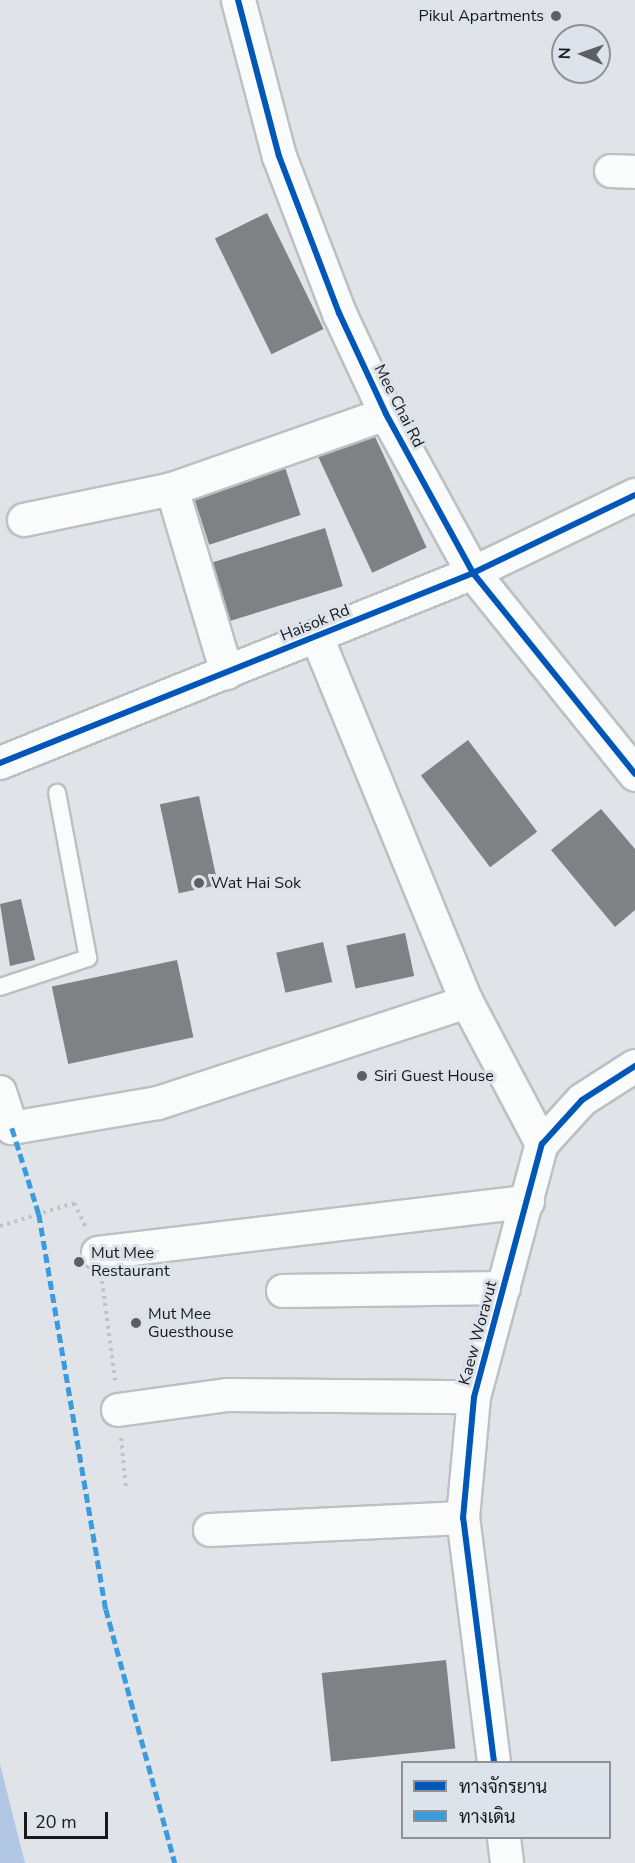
<!DOCTYPE html>
<html>
<head>
<meta charset="utf-8">
<style>
	body { margin:0 }
	#map { position:relative; width:635px; height:1863px; overflow:hidden; background:#e0e3e7; font-family:"Nunito Sans",Sarabun,sans-serif }
	div>[style] { position:absolute }
	[style*='--x'] { left:calc(var(--x)*1px); top:calc(var(--y)*1px); width:calc(var(--w)*1px); rotate:calc(var(--a)*1deg) }
	.water>* { inset:0; background:#b2c7e4 }
	.building>* { inset:0; background:#7f8285; transform-origin:0 0 }
	.path>* { height:4px; margin-top:-2px; transform-origin:0; background:repeating-linear-gradient(90deg,#c2c2c4 0 3px,transparent 0 7.5px) }
	.roads { filter:drop-shadow(2px 0 #bdc0c3) drop-shadow(-2px 0 #bdc0c3) drop-shadow(0 2px #bdc0c3) drop-shadow(0 -2px #bdc0c3) }
	.service>* { height:16px; margin:-8px; padding:0 8px; transform-origin:8px; border-radius:8px; background:#fafbfb }
	.minor>* { height:32px; margin:-16px; padding:0 16px; transform-origin:16px; border-radius:16px; background:#fafbfb }
	.tertiary>* { height:33px; margin:-16.5px; padding:0 16.5px; transform-origin:16.5px; border-radius:16.5px; background:#fafbfb }
	.quiet>* { height:4.5px; margin-top:-2.25px; transform-origin:0; background:repeating-linear-gradient(90deg,#3b9bdf 0 9px,transparent 0 13.5px) }
	.cycleway>* { height:6px; margin:-3px; padding:0 3px; transform-origin:3px; border-radius:3px; background:#0057b8 }
	.dots>* { width:16px; height:16px; translate:-50% -50%; box-sizing:border-box; border:3px solid #dde3ea; border-radius:50% }
	span { translate:-50% -50%; white-space:nowrap; text-align:center; line-height:1.15; -webkit-text-stroke:6px #dde3ea; paint-order:stroke }
	.poi-label { font-size:16px; color:#17191c }
	.right { translate:-100% -50%; text-align:right }
	.left { translate:0 -50%; text-align:left }
	.street-label { font-size:16px; color:#17191c }
	.legend { position:absolute; left:401px; top:1761px; width:210px; height:78px; box-sizing:border-box; background:#dde3ea; border:2px solid #8e9298; margin:0; padding:8px 10px; list-style:none; font-size:18px; color:#17191c }
	.legend li { display:flex; align-items:center; gap:12px; height:30px }
	.legend b { width:30px; border:2px solid #8e9298 }
	.north { position:absolute; left:551px; top:24px; width:60px; height:60px; box-sizing:border-box; background:#dde3ea; border:2px solid #8e9298; border-radius:50%; rotate:272deg; font-size:16px; font-weight:700; line-height:24px; text-align:center; color:#17191c }
	.north::after { content:''; display:block; margin:auto; width:21px; height:27px; background:#5d6063; clip-path:polygon(50% 0,100% 100%,50% 72%,0 100%) }
	.scale { position:absolute; left:24px; top:1812px; width:84px; height:27px; box-sizing:border-box; border:3px solid #17191c; border-top:0; padding-left:8px; font-size:18px; line-height:21px; white-space:nowrap; color:#17191c; -webkit-text-stroke:4px #dde3ea; paint-order:stroke }
</style>
</head>
<body>
<div id="map">
	<div class="water">
		<i style="clip-path:polygon(0 1764px,13px 1816px,25px 1863px,0 1863px)"></i>
	</div>
	<div class="building">
		<i style="left:267px;top:213px;width:129px;height:58px;rotate:64deg"></i>
		<i style="left:370px;top:426px;width:134px;height:60px;rotate:65deg"></i>
		<i style="left:282px;top:458px;width:60px;height:96px;rotate:72deg"></i>
		<i style="left:325px;top:528px;width:61px;height:119px;rotate:73deg"></i>
		<i style="left:468px;top:740px;width:115px;height:59px;rotate:53deg"></i>
		<i style="left:199px;top:796px;width:91px;height:40px;rotate:78deg"></i>
		<i style="clip-path:polygon(601px 809px,635px 849px,635px 910px,615px 927px,551px 850px)"></i>
		<i style="clip-path:polygon(21px 899px,35px 960px,10px 966px,0 904px)"></i>
		<i style="left:405px;top:933px;width:44px;height:60px;rotate:78deg"></i>
		<i style="left:323px;top:942px;width:41px;height:48px;rotate:77deg"></i>
		<i style="left:177px;top:960px;width:79px;height:128px;rotate:78deg"></i>
		<i style="left:446px;top:1660px;width:89px;height:125px;rotate:84deg"></i>
	</div>
	<div class="path">
		<i style="--x:0;--y:1226;--w:77;--a:-17.3"></i>
		<i style="--x:74;--y:1203;--w:28;--a:64"></i>
		<i style="--x:102;--y:1281;--w:100;--a:82.5"></i>
		<i style="--x:121;--y:1438;--w:50;--a:84.3"></i>
	</div>
	<div class="roads">
		<div class="service">
			<i style="--x:0;--y:987;--w:93;--a:-18.2"></i>
			<i style="--x:88;--y:958;--w:168;--a:-100.6"></i>
		</div>
		<div class="minor">
			<i style="--x:611;--y:171;--w:24;--a:2"></i>
			<i style="--x:24;--y:520;--w:151;--a:-11.8"></i>
			<i style="--x:317;--y:637;--w:395;--a:67.7"></i>
			<i style="--x:467;--y:1002;--w:161;--a:62.2"></i>
			<i style="--x:227;--y:673;--w:192;--a:-106.6"></i>
			<i style="--x:172;--y:489;--w:227;--a:-19.3"></i>
			<i style="--x:0;--y:763;--w:510;--a:-21.88"></i>
			<i style="--x:473;--y:573;--w:180;--a:-25.7"></i>
			<i style="--x:0;--y:1092;--w:38;--a:72"></i>
			<i style="--x:12;--y:1128;--w:148;--a:-9.7"></i>
			<i style="--x:158;--y:1103;--w:325;--a:-18.1"></i>
			<i style="--x:98;--y:1253;--w:433;--a:-6.8"></i>
			<i style="--x:283;--y:1291;--w:221;--a:-0.8"></i>
			<i style="--x:118;--y:1410;--w:111;--a:-7.8"></i>
			<i style="--x:228;--y:1395;--w:246;--a:0.5"></i>
			<i style="--x:210;--y:1530;--w:253;--a:-2.7"></i>
			<i style="--x:494;--y:1762;--w:246;--a:-97.2"></i>
			<i style="--x:463;--y:1518;--w:121;--a:-84.8"></i>
			<i style="--x:474;--y:1397;--w:262;--a:-75"></i>
			<i style="--x:542;--y:1144;--w:59;--a:-47.7"></i>
			<i style="--x:582;--y:1100;--w:63;--a:-32.7"></i>
			<i style="--x:504;--y:1838;--w:25;--a:83"></i>
		</div>
		<div class="tertiary">
			<i style="--x:238;--y:0;--w:161;--a:75.3"></i>
			<i style="--x:279;--y:156;--w:168;--a:69.1"></i>
			<i style="--x:339;--y:313;--w:111;--a:65"></i>
			<i style="--x:386;--y:414;--w:181;--a:61.3"></i>
			<i style="--x:473;--y:573;--w:258;--a:51.1"></i>
		</div>
	</div>
	<div class="quiet">
		<i style="--x:12;--y:1128;--w:90;--a:72.6"></i>
		<i style="--x:39;--y:1214;--w:401;--a:80.4"></i>
		<i style="--x:106;--y:1609;--w:263;--a:74.8"></i>
	</div>
	<div class="cycleway">
		<i style="--x:238;--y:0;--w:161;--a:75.3"></i>
		<i style="--x:279;--y:156;--w:168;--a:69.1"></i>
		<i style="--x:339;--y:313;--w:111;--a:65"></i>
		<i style="--x:386;--y:414;--w:181;--a:61.3"></i>
		<i style="--x:473;--y:573;--w:258;--a:51.1"></i>
		<i style="--x:0;--y:763;--w:510;--a:-21.88"></i>
		<i style="--x:473;--y:573;--w:180;--a:-25.7"></i>
		<i style="--x:494;--y:1762;--w:246;--a:-97.2"></i>
		<i style="--x:463;--y:1518;--w:121;--a:-84.8"></i>
		<i style="--x:474;--y:1397;--w:262;--a:-75"></i>
		<i style="--x:542;--y:1144;--w:59;--a:-47.7"></i>
		<i style="--x:582;--y:1100;--w:63;--a:-32.7"></i>
	</div>
	<div class="dots">
		<i style="left:556px;top:16px;background:#5d6063"></i>
		<i style="left:199px;top:883px;background:#5d6063"></i>
		<i style="left:362px;top:1076px;background:#5d6063"></i>
		<i style="left:79px;top:1262px;background:#5d6063"></i>
		<i style="left:136px;top:1323px;background:#5d6063"></i>
	</div>
	<div class="poi-label">
		<span class="right" style="left:544px;top:16px">Pikul Apartments</span>
		<span class="left" style="left:211px;top:883px">Wat Hai Sok</span>
		<span class="left" style="left:374px;top:1076px">Siri Guest House</span>
		<span class="left" style="left:91px;top:1262px">Mut Mee<br>Restaurant</span>
		<span class="left" style="left:148px;top:1323px">Mut Mee<br>Guesthouse</span>
	</div>
	<div class="street-label">
		<span style="left:399px;top:406px;rotate:63deg">Mee Chai Rd</span>
		<span style="left:315px;top:623px;rotate:-22deg">Haisok Rd</span>
		<span style="left:478px;top:1333px;rotate:-75deg">Kaew Woravut</span>
	</div>
	<ul class="legend">
	<li><b style="height:8px;background:#0057b8"></b>ทางจักรยาน</li>
	<li><b style="height:8px;background:#3b9bdf"></b>ทางเดิน</li>
	</ul>
	<div class="north">N</div>
	<div class="scale">20 m</div>
</div>
</body>
</html>
